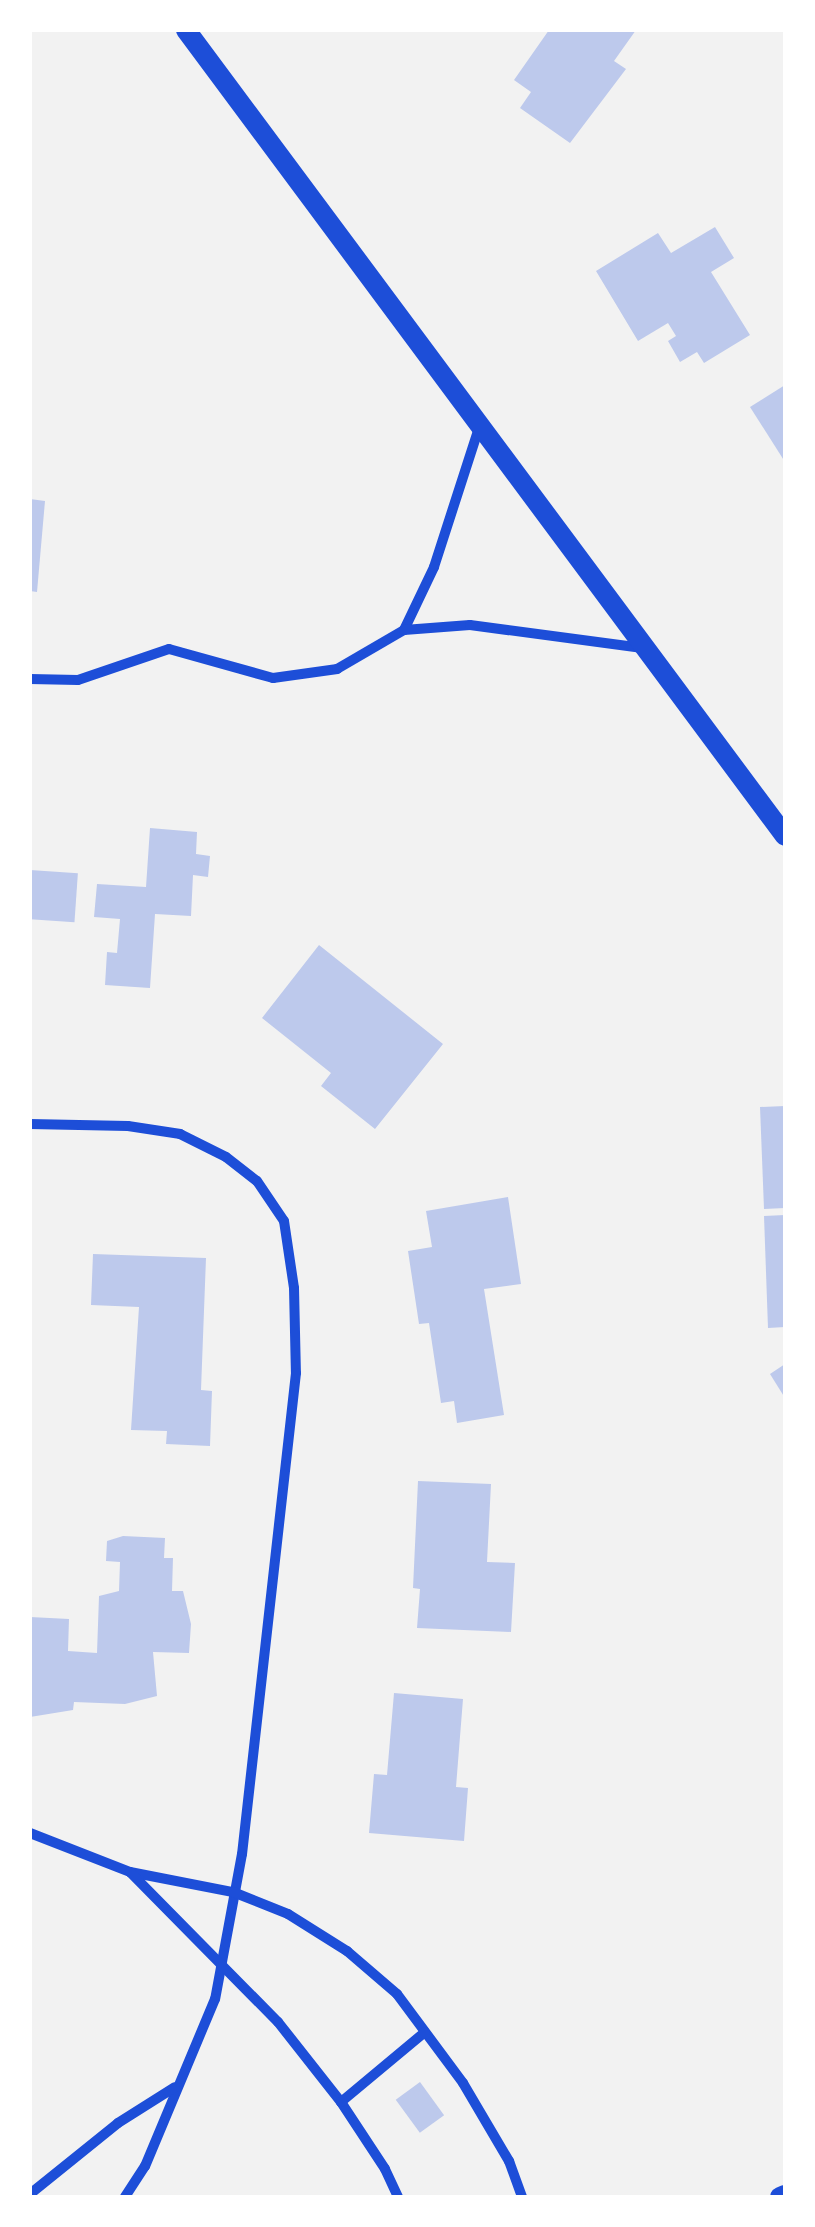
<!DOCTYPE html>
<html>
<head>
<meta charset="utf-8">
<style>
	body { margin:0 }
	#map { position:relative; width:815px; height:2227px; overflow:hidden; background:#f2f2f2; font-family:"Sofia Sans Condensed",sans-serif }
	div>[style] { position:absolute }
	[style*='--x'] { left:calc(var(--x)*1px); top:calc(var(--y)*1px); width:calc(var(--w)*1px); rotate:calc(var(--a)*1deg) }
	.building>* { inset:0; background:#bdc9ec; transform-origin:0 0 }
	.minor>* { height:10px; margin:-5px; padding:0 5px; transform-origin:5px; border-radius:5px; background:#1d4ed8 }
	.secondary>* { height:20px; margin:-10px; padding:0 10px; transform-origin:10px; border-radius:10px; background:#1d4ed8 }
	span { translate:-50% -50%; white-space:nowrap; text-align:center; line-height:1.15; -webkit-text-stroke:8px #fff; paint-order:stroke }
	.frame { position:absolute; inset:0; border:32px solid #fff; pointer-events:none }
</style>
</head>
<body>
<div id="map">
	<div class="building">
		<i style="clip-path:polygon(549px 30px,636px 30px,614px 61px,626px 69px,570px 143px,520px 108px,531px 92px,514px 80px)"></i>
		<i style="clip-path:polygon(715px 227px,734px 258px,711px 272px,750px 335px,704px 363px,697px 352px,680px 362px,668px 341px,676px 336px,668px 323px,638px 341px,596px 271px,658px 233px,671px 253px)"></i>
		<i style="clip-path:polygon(785px 385px,785px 462px,750px 407px)"></i>
		<i style="clip-path:polygon(30px 499px,45px 501px,37px 592px,30px 591px)"></i>
		<i style="clip-path:polygon(150px 828px,197px 832px,196px 854px,210px 856px,208px 877px,193px 875px,191px 916px,155px 914px,150px 988px,105px 985px,107px 952px,117px 953px,120px 919px,94px 917px,97px 884px,146px 887px)"></i>
		<i style="left:30px;top:870px;width:48px;height:49px;rotate:4deg"></i>
		<i style="clip-path:polygon(319px 945px,443px 1044px,375px 1129px,321px 1086px,331px 1073px,262px 1018px)"></i>
		<i style="clip-path:polygon(785px 1106px,785px 1208px,764px 1209px,760px 1107px)"></i>
		<i style="clip-path:polygon(508px 1197px,521px 1284px,484px 1289px,504px 1415px,457px 1423px,454px 1401px,441px 1403px,429px 1323px,419px 1324px,408px 1251px,432px 1247px,426px 1211px)"></i>
		<i style="clip-path:polygon(785px 1215px,785px 1327px,768px 1328px,764px 1216px)"></i>
		<i style="clip-path:polygon(93px 1254px,206px 1258px,201px 1390px,212px 1391px,210px 1446px,166px 1444px,167px 1431px,131px 1430px,139px 1307px,91px 1305px)"></i>
		<i style="clip-path:polygon(785px 1364px,785px 1398px,770px 1374px)"></i>
		<i style="clip-path:polygon(418px 1481px,491px 1484px,487px 1562px,515px 1563px,511px 1632px,417px 1628px,420px 1589px,413px 1588px)"></i>
		<i style="clip-path:polygon(123px 1536px,165px 1538px,164px 1558px,173px 1558px,172px 1591px,183px 1591px,191px 1624px,189px 1653px,153px 1652px,157px 1696px,125px 1704px,74px 1702px,73px 1710px,30px 1717px,30px 1617px,69px 1619px,68px 1651px,97px 1653px,99px 1596px,119px 1591px,120px 1562px,106px 1561px,107px 1541px)"></i>
		<i style="clip-path:polygon(394px 1693px,463px 1699px,456px 1787px,468px 1788px,464px 1841px,369px 1833px,374px 1774px,387px 1775px)"></i>
		<i style="left:420px;top:2082px;width:41px;height:30px;rotate:54deg"></i>
	</div>
	<div class="minor">
		<i style="--x:404;--y:630;--w:70;--a:-64.5"></i>
		<i style="--x:434;--y:567;--w:149;--a:-72.1"></i>
		<i style="--x:30;--y:679;--w:48;--a:1.2"></i>
		<i style="--x:78;--y:680;--w:96;--a:-18.8"></i>
		<i style="--x:169;--y:649;--w:108;--a:15.6"></i>
		<i style="--x:273;--y:678;--w:65;--a:-8"></i>
		<i style="--x:337;--y:669;--w:78;--a:-30.2"></i>
		<i style="--x:404;--y:630;--w:66;--a:-4.3"></i>
		<i style="--x:470;--y:625;--w:174;--a:7.6"></i>
		<i style="--x:30;--y:1124;--w:98;--a:1.2"></i>
		<i style="--x:128;--y:1126;--w:53;--a:8.7"></i>
		<i style="--x:180;--y:1134;--w:51;--a:26.6"></i>
		<i style="--x:226;--y:1157;--w:39;--a:38"></i>
		<i style="--x:257;--y:1181;--w:48;--a:56"></i>
		<i style="--x:284;--y:1221;--w:68;--a:81.5"></i>
		<i style="--x:294;--y:1288;--w:85;--a:88.7"></i>
		<i style="--x:296;--y:1373;--w:484;--a:96.4"></i>
		<i style="--x:242;--y:1854;--w:147;--a:100.5"></i>
		<i style="--x:215;--y:1999;--w:181;--a:112.7"></i>
		<i style="--x:145;--y:2166;--w:37;--a:123"></i>
		<i style="--x:30;--y:1833;--w:107;--a:21.3"></i>
		<i style="--x:130;--y:1872;--w:105;--a:11"></i>
		<i style="--x:233;--y:1892;--w:59;--a:21.8"></i>
		<i style="--x:288;--y:1914;--w:70;--a:32.1"></i>
		<i style="--x:347;--y:1951;--w:66;--a:40.7"></i>
		<i style="--x:397;--y:1994;--w:111;--a:53.4"></i>
		<i style="--x:463;--y:2083;--w:91;--a:59.5"></i>
		<i style="--x:509;--y:2161;--w:38;--a:70"></i>
		<i style="--x:130;--y:1872;--w:211;--a:45.4"></i>
		<i style="--x:278;--y:2022;--w:102;--a:51.8"></i>
		<i style="--x:341;--y:2102;--w:80;--a:56.7"></i>
		<i style="--x:385;--y:2169;--w:31;--a:65"></i>
		<i style="--x:341;--y:2102;--w:109;--a:-39.8"></i>
		<i style="--x:30;--y:2194;--w:113;--a:-38.9"></i>
		<i style="--x:118;--y:2123;--w:67;--a:-32.3"></i>
	</div>
	<div class="secondary">
		<i style="--x:186;--y:30;--w:1004;--a:53.38"></i>
		<i style="--x:780;--y:2197;--w:5;--a:-22"></i>
	</div>
	<div class="frame"></div>
</div>
</body>
</html>
